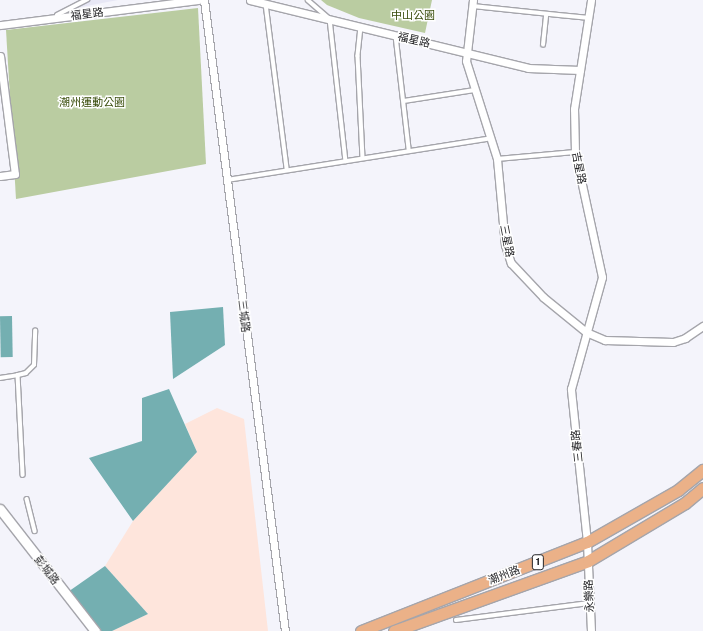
<!DOCTYPE html>
<html>
<head>
<meta charset="utf-8">
<style>
	body { margin:0 }
	#map { position:relative; width:703px; height:631px; overflow:hidden; background:#f4f4fb; font-family:"Public Sans","Noto Sans TC",sans-serif }
	div>[style] { position:absolute }
	[style*='--x'] { left:calc(var(--x)*1px); top:calc(var(--y)*1px); width:calc(var(--w)*1px); rotate:calc(var(--a)*1deg) }
	.built>* { inset:0; background:#e7e7f5 }
	.industrial>* { inset:0; background:#fee5dc }
	.green>* { inset:0; background:#bacca1 }
	.water>* { inset:0; background:#74afb1; transform-origin:0 0 }
	.roads { filter:drop-shadow(1px 0 #a5a5ab) drop-shadow(-1px 0 #a5a5ab) drop-shadow(0 1px #a5a5ab) drop-shadow(0 -1px #a5a5ab) }
	.service>* { height:3.5px; margin:-1.75px; padding:0 1.75px; transform-origin:1.75px; border-radius:1.75px; background:#fff }
	.minor>* { height:7px; margin:-3.5px; padding:0 3.5px; transform-origin:3.5px; border-radius:3.5px; background:#fff }
	.tertiary>* { height:9px; margin:-4.5px; padding:0 4.5px; transform-origin:4.5px; border-radius:4.5px; background:#fff }
	.primary>* { height:11px; margin:-5.5px; padding:0 5.5px; transform-origin:5.5px; border-radius:5.5px; background:#ebb188 }
	span { translate:-50% -50%; white-space:nowrap; text-align:center; line-height:1.15; -webkit-text-stroke:3px #fff; paint-order:stroke }
	.shield-label span { padding:1px 3px; background:#fff; border:1px solid; border-radius:3px; -webkit-text-stroke-width:0 }
	.shield-label { font-size:10px; color:#262629; font-weight:700 }
	.street-label { font-size:11px; color:#262629 }
	.park-label { font-size:11px; color:#384c0a }
</style>
</head>
<body>
<div id="map">
	<div class="built">
		<i style="clip-path:polygon(84px 0,118px 0,76px 8px)"></i>
	</div>
	<div class="industrial">
		<i style="clip-path:polygon(217px 408px,244px 419px,268px 631px,112px 631px,148px 614px,105px 566px,133px 521px,197px 452px,185px 424px)"></i>
	</div>
	<div class="green">
		<i style="clip-path:polygon(321px 0,432px 0,425px 33px,359px 18px,327px 5px)"></i>
		<i style="clip-path:polygon(198px 8px,206px 164px,16px 199px,6px 30px)"></i>
	</div>
	<div class="water">
		<i style="clip-path:polygon(223px 307px,225px 345px,173px 379px,170px 312px)"></i>
		<i style="left:12px;top:316px;width:41px;height:12px;rotate:89deg"></i>
		<i style="clip-path:polygon(169px 389px,197px 452px,133px 521px,89px 458px,142px 441px,142px 398px)"></i>
		<i style="clip-path:polygon(105px 566px,148px 614px,112px 631px,95px 631px,65px 594px)"></i>
	</div>
	<div class="roads">
		<div class="service">
			<i style="--x:308;--y:0;--w:29;--a:41"></i>
			<i style="--x:330;--y:19;--w:143;--a:83.6"></i>
			<i style="--x:266;--y:4;--w:166;--a:82.7"></i>
			<i style="--x:473;--y:6;--w:117;--a:5.9"></i>
			<i style="--x:57;--y:15;--w:34;--a:-27"></i>
			<i style="--x:361;--y:27;--w:29;--a:96"></i>
			<i style="--x:358;--y:56;--w:102;--a:87.2"></i>
			<i style="--x:396;--y:36;--w:114;--a:83.4"></i>
			<i style="--x:543;--y:45;--w:30;--a:-84"></i>
			<i style="--x:404;--y:101;--w:71;--a:-8.9"></i>
			<i style="--x:497;--y:159;--w:78;--a:-5.1"></i>
			<i style="--x:227;--y:180;--w:267;--a:-9"></i>
			<i style="--x:18;--y:375;--w:8;--a:-14"></i>
			<i style="--x:26;--y:373;--w:11;--a:-45"></i>
			<i style="--x:34;--y:365;--w:34;--a:-88"></i>
			<i style="--x:0;--y:378;--w:18;--a:-9"></i>
			<i style="--x:18;--y:375;--w:100;--a:87.1"></i>
			<i style="--x:27;--y:499;--w:33;--a:76"></i>
			<i style="--x:456;--y:620;--w:134;--a:-7.3"></i>
		</div>
		<div class="minor">
			<i style="--x:204;--y:0;--w:636;--a:82.69"></i>
			<i style="--x:250;--y:0;--w:286;--a:13.7"></i>
			<i style="--x:528;--y:68;--w:52;--a:2.2"></i>
			<i style="--x:473;--y:0;--w:61;--a:96.5"></i>
			<i style="--x:466;--y:61;--w:103;--a:72.4"></i>
			<i style="--x:497;--y:159;--w:86;--a:84.7"></i>
			<i style="--x:505;--y:245;--w:19;--a:72"></i>
			<i style="--x:511;--y:263;--w:47;--a:46.7"></i>
			<i style="--x:543;--y:297;--w:55;--a:39.1"></i>
			<i style="--x:586;--y:332;--w:21;--a:23"></i>
			<i style="--x:605;--y:340;--w:68;--a:1.7"></i>
			<i style="--x:673;--y:342;--w:13;--a:-18"></i>
			<i style="--x:685;--y:338;--w:22;--a:-34"></i>
			<i style="--x:0;--y:25;--w:200;--a:-7.2"></i>
			<i style="--x:0;--y:56;--w:119;--a:82.8"></i>
			<i style="--x:15;--y:174;--w:15;--a:172"></i>
			<i style="--x:591;--y:631;--w:89;--a:-92.6"></i>
			<i style="--x:587;--y:542;--w:154;--a:-96"></i>
			<i style="--x:571;--y:389;--w:116;--a:-74.5"></i>
			<i style="--x:602;--y:277;--w:128;--a:-102.2"></i>
			<i style="--x:575;--y:152;--w:43;--a:-91.3"></i>
			<i style="--x:574;--y:109;--w:110;--a:-81.1"></i>
		</div>
		<div class="tertiary">
			<i style="--x:0;--y:509;--w:155;--a:52.1"></i>
		</div>
		<div class="primary">
			<i style="--x:361;--y:631;--w:243;--a:-21.5"></i>
			<i style="--x:587;--y:542;--w:105;--a:-29.7"></i>
			<i style="--x:678;--y:490;--w:32;--a:-39"></i>
			<i style="--x:394;--y:631;--w:206;--a:-19.8"></i>
			<i style="--x:588;--y:561;--w:113;--a:-30.9"></i>
			<i style="--x:685;--y:503;--w:23;--a:-40"></i>
		</div>
	</div>
	<div class="shield-label">
		<span style="left:538px;top:562px">1</span>
	</div>
	<div class="street-label">
		<span style="left:87px;top:14px;rotate:-7deg">福星路</span>
		<span style="left:414px;top:40px;rotate:13deg">福星路</span>
		<span style="left:579px;top:168px;rotate:79deg">吉星路</span>
		<span style="left:507px;top:241px;rotate:79deg">三星路</span>
		<span style="left:244px;top:316px;rotate:83deg">三城路</span>
		<span style="left:577px;top:446px;rotate:-96deg">三春路</span>
		<span style="left:47px;top:570px;rotate:53deg">彭城路</span>
		<span style="left:504px;top:575px;rotate:-21deg">潮州路</span>
		<span style="left:589px;top:596px;rotate:-93deg">永樂路</span>
	</div>
	<div class="park-label">
		<span style="left:413px;top:15px">中山公園</span>
		<span style="left:92px;top:102px">潮州運動公園</span>
	</div>
</div>
</body>
</html>
